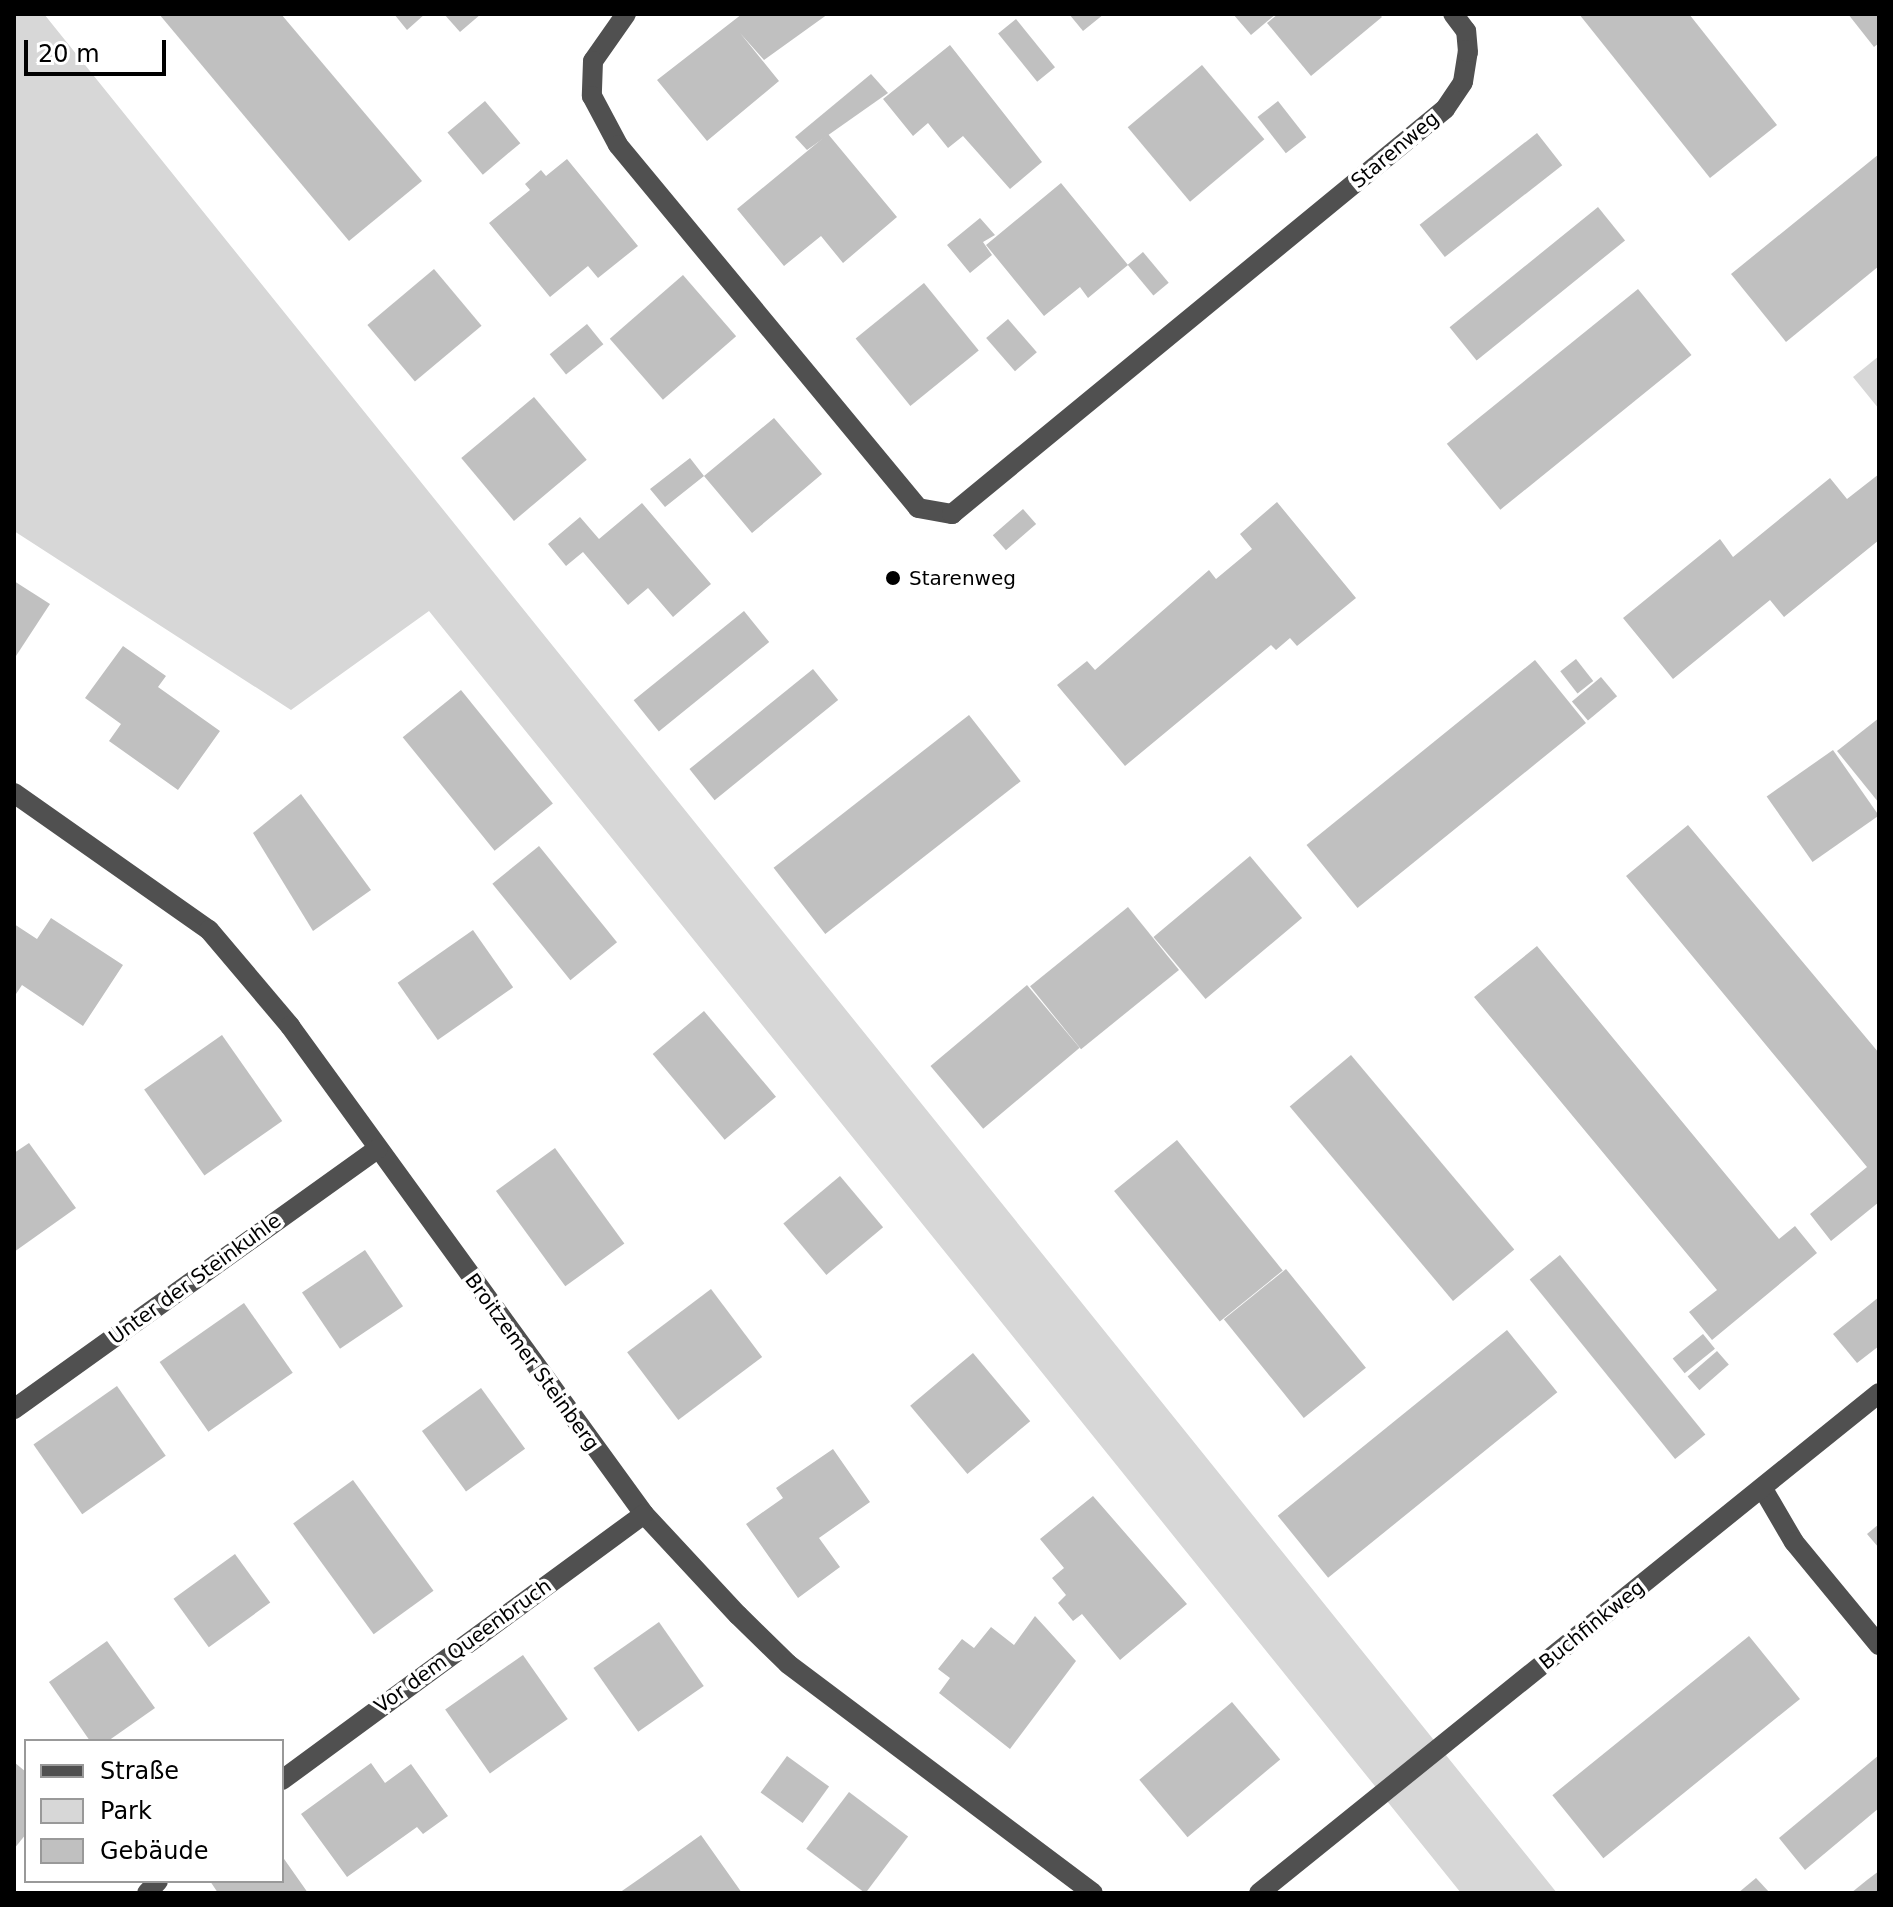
<!DOCTYPE html>
<html>
<head>
<meta charset="utf-8">
<style>
	body { margin:0 }
	#map { position:relative; width:1893px; height:1907px; overflow:hidden; background:#fff; font-family:"DejaVu Sans",sans-serif }
	div>[style] { position:absolute }
	[style*='--x'] { left:calc(var(--x)*1px); top:calc(var(--y)*1px); width:calc(var(--w)*1px); rotate:calc(var(--a)*1deg) }
	.green>* { inset:0; background:#d7d7d7 }
	.building>* { inset:0; background:#c0c0c0; transform-origin:0 0 }
	.minor>* { height:20px; margin:-10px; padding:0 10px; transform-origin:10px; border-radius:10px; background:#505050 }
	.dots>* { width:22px; height:22px; translate:-50% -50%; box-sizing:border-box; border:4px solid #fff; border-radius:50% }
	span { translate:-50% -50%; white-space:nowrap; text-align:center; line-height:1.15; -webkit-text-stroke:7px #fff; paint-order:stroke }
	.street-label { font-size:20px; color:#000 }
	.poi-label { font-size:20px; color:#000 }
	.left { translate:0 -50%; text-align:left }
	.frame { position:absolute; inset:0; border:16px solid #000; pointer-events:none }
	.legend { position:absolute; left:24px; top:1739px; width:260px; height:144px; box-sizing:border-box; background:#fff; border:2px solid #999; margin:0; padding:10px 14px; list-style:none; font-size:24px; color:#000 }
	.legend li { display:flex; align-items:center; gap:16px; height:40px }
	.legend b { width:40px; border:2px solid #999 }
	.scale { position:absolute; left:24px; top:40px; width:142px; height:36px; box-sizing:border-box; border:4px solid #000; border-top:0; padding-left:10px; font-size:24px; line-height:28px; white-space:nowrap; color:#000; -webkit-text-stroke:6px #fff; paint-order:stroke }
</style>
</head>
<body>
<div id="map">
	<div class="green">
		<i style="clip-path:polygon(14px 14px,44px 14px,1557px 1893px,1461px 1893px,429px 611px,291px 710px,14px 531px)"></i>
		<i style="clip-path:polygon(1879px 356px,1879px 409px,1853px 377px)"></i>
	</div>
	<div class="building">
		<i style="clip-path:polygon(159px 14px,281px 14px,422px 181px,349px 241px)"></i>
		<i style="clip-path:polygon(394px 14px,425px 14px,407px 30px)"></i>
		<i style="clip-path:polygon(444px 14px,481px 14px,460px 32px)"></i>
		<i style="clip-path:polygon(742px 14px,828px 14px,764px 60px,740px 33px,779px 81px,707px 141px,657px 80px)"></i>
		<i style="clip-path:polygon(1069px 14px,1104px 14px,1083px 31px)"></i>
		<i style="clip-path:polygon(1233px 14px,1276px 14px,1251px 35px)"></i>
		<i style="clip-path:polygon(1278px 14px,1379px 14px,1382px 17px,1311px 76px,1267px 23px)"></i>
		<i style="clip-path:polygon(1579px 14px,1689px 14px,1777px 125px,1710px 178px)"></i>
		<i style="clip-path:polygon(1848px 14px,1879px 14px,1879px 43px,1874px 47px)"></i>
		<i style="left:1016px;top:19px;width:62px;height:23px;rotate:51deg"></i>
		<i style="clip-path:polygon(950px 45px,1042px 162px,1010px 189px,963px 136px,948px 148px,928px 123px,913px 136px,883px 99px)"></i>
		<i style="left:1202px;top:65px;width:97px;height:97px;rotate:50deg"></i>
		<i style="clip-path:polygon(871px 74px,888px 93px,807px 150px,795px 137px)"></i>
		<i style="left:485px;top:101px;width:55px;height:49px;rotate:50deg"></i>
		<i style="left:1278px;top:101px;width:46px;height:26px;rotate:52deg"></i>
		<i style="left:1537px;top:133px;width:41px;height:149px;rotate:52deg"></i>
		<i style="clip-path:polygon(828px 134px,897px 217px,843px 263px,821px 236px,784px 266px,737px 209px)"></i>
		<i style="clip-path:polygon(1879px 154px,1879px 266px,1786px 342px,1731px 274px)"></i>
		<i style="clip-path:polygon(567px 159px,638px 246px,598px 278px,588px 266px,550px 297px,489px 223px,530px 190px,525px 184px,541px 170px,546px 176px)"></i>
		<i style="clip-path:polygon(1061px 183px,1128px 265px,1088px 298px,1080px 287px,1044px 316px,986px 245px)"></i>
		<i style="left:1598px;top:207px;width:43px;height:191px;rotate:51deg"></i>
		<i style="clip-path:polygon(980px 218px,995px 235px,983px 242px,992px 255px,970px 273px,947px 245px)"></i>
		<i style="left:1143px;top:252px;width:40px;height:20px;rotate:50deg"></i>
		<i style="left:434px;top:269px;width:74px;height:87px;rotate:50deg"></i>
		<i style="left:683px;top:275px;width:81px;height:97px;rotate:49deg"></i>
		<i style="left:924px;top:283px;width:87px;height:88px;rotate:51deg"></i>
		<i style="left:1638px;top:289px;width:85px;height:246px;rotate:51deg"></i>
		<i style="left:1008px;top:319px;width:44px;height:29px;rotate:49deg"></i>
		<i style="left:587px;top:324px;width:26px;height:48px;rotate:51deg"></i>
		<i style="left:534px;top:397px;width:82px;height:95px;rotate:50deg"></i>
		<i style="clip-path:polygon(774px 418px,822px 474px,752px 533px,704px 476px,665px 507px,650px 489px,690px 458px,704px 476px)"></i>
		<i style="clip-path:polygon(1879px 474px,1879px 540px,1784px 617px,1770px 600px,1673px 679px,1623px 618px,1720px 539px,1733px 557px,1830px 478px,1847px 499px)"></i>
		<i style="clip-path:polygon(1277px 502px,1356px 598px,1297px 646px,1290px 638px,1276px 650px,1271px 645px,1125px 766px,1057px 685px,1087px 661px,1095px 670px,1209px 570px,1216px 579px,1252px 549px,1240px 534px)"></i>
		<i style="clip-path:polygon(642px 503px,711px 584px,673px 617px,648px 588px,628px 605px,583px 552px,566px 566px,548px 544px,580px 517px,599px 539px)"></i>
		<i style="left:1023px;top:509px;width:20px;height:40px;rotate:49deg"></i>
		<i style="clip-path:polygon(14px 581px,50px 604px,14px 659px)"></i>
		<i style="left:744px;top:611px;width:40px;height:142px;rotate:51deg"></i>
		<i style="clip-path:polygon(123px 646px,166px 676px,158px 687px,220px 731px,178px 790px,109px 741px,121px 724px,85px 698px)"></i>
		<i style="left:1576px;top:659px;width:28px;height:20px;rotate:52deg"></i>
		<i style="left:1535px;top:660px;width:81px;height:294px;rotate:51deg"></i>
		<i style="left:813px;top:669px;width:40px;height:159px;rotate:51deg"></i>
		<i style="left:1601px;top:677px;width:25px;height:38px;rotate:50deg"></i>
		<i style="left:461px;top:690px;width:146px;height:75px;rotate:51deg"></i>
		<i style="left:969px;top:715px;width:84px;height:248px;rotate:52deg"></i>
		<i style="clip-path:polygon(1879px 718px,1879px 803px,1837px 751px)"></i>
		<i style="left:1833px;top:750px;width:80px;height:81px;rotate:55deg"></i>
		<i style="clip-path:polygon(301px 794px,371px 890px,313px 931px,253px 833px)"></i>
		<i style="clip-path:polygon(1688px 825px,1879px 1053px,1879px 1202px,1831px 1241px,1810px 1214px,1867px 1167px,1626px 876px)"></i>
		<i style="left:539px;top:846px;width:124px;height:60px;rotate:51deg"></i>
		<i style="left:1250px;top:856px;width:81px;height:126px;rotate:50deg"></i>
		<i style="left:1128px;top:907px;width:81px;height:126px;rotate:51deg"></i>
		<i style="clip-path:polygon(51px 918px,123px 965px,83px 1026px,22px 985px,14px 997px,14px 924px,37px 939px)"></i>
		<i style="left:473px;top:930px;width:70px;height:92px;rotate:55deg"></i>
		<i style="clip-path:polygon(1537px 946px,1779px 1239px,1795px 1226px,1817px 1253px,1712px 1340px,1689px 1312px,1717px 1290px,1474px 997px)"></i>
		<i style="left:1027px;top:985px;width:82px;height:126px;rotate:50deg"></i>
		<i style="left:704px;top:1011px;width:112px;height:67px;rotate:50deg"></i>
		<i style="left:222px;top:1035px;width:105px;height:95px;rotate:55deg"></i>
		<i style="left:1351px;top:1055px;width:254px;height:80px;rotate:50deg"></i>
		<i style="left:1177px;top:1140px;width:168px;height:81px;rotate:51deg"></i>
		<i style="clip-path:polygon(29px 1143px,76px 1208px,14px 1252px,14px 1153px)"></i>
		<i style="left:555px;top:1148px;width:118px;height:73px;rotate:54deg"></i>
		<i style="left:840px;top:1176px;width:67px;height:74px;rotate:50deg"></i>
		<i style="left:365px;top:1250px;width:68px;height:76px;rotate:56deg"></i>
		<i style="left:1560px;top:1255px;width:231px;height:39px;rotate:51deg"></i>
		<i style="left:1286px;top:1269px;width:127px;height:80px;rotate:51deg"></i>
		<i style="left:711px;top:1289px;width:85px;height:105px;rotate:53deg"></i>
		<i style="clip-path:polygon(1879px 1297px,1879px 1346px,1857px 1363px,1833px 1334px)"></i>
		<i style="left:244px;top:1303px;width:85px;height:103px;rotate:55deg"></i>
		<i style="left:1507px;top:1330px;width:80px;height:295px;rotate:51deg"></i>
		<i style="left:1703px;top:1334px;width:19px;height:39px;rotate:51deg"></i>
		<i style="left:1717px;top:1351px;width:18px;height:39px;rotate:49deg"></i>
		<i style="left:973px;top:1353px;width:89px;height:82px;rotate:50deg"></i>
		<i style="left:117px;top:1386px;width:85px;height:102px;rotate:55deg"></i>
		<i style="left:481px;top:1388px;width:75px;height:73px;rotate:54deg"></i>
		<i style="clip-path:polygon(833px 1449px,870px 1502px,819px 1538px,840px 1567px,798px 1598px,746px 1524px,783px 1498px,776px 1488px)"></i>
		<i style="left:353px;top:1480px;width:137px;height:74px;rotate:54deg"></i>
		<i style="clip-path:polygon(1093px 1496px,1187px 1604px,1120px 1660px,1082px 1614px,1073px 1621px,1058px 1603px,1066px 1595px,1052px 1578px,1064px 1568px,1040px 1539px)"></i>
		<i style="clip-path:polygon(1879px 1524px,1879px 1548px,1867px 1534px)"></i>
		<i style="left:235px;top:1554px;width:60px;height:76px;rotate:54deg"></i>
		<i style="clip-path:polygon(1035px 1616px,1076px 1661px,1010px 1749px,939px 1693px,950px 1678px,938px 1669px,962px 1639px,974px 1648px,991px 1627px,1014px 1645px)"></i>
		<i style="left:659px;top:1622px;width:78px;height:80px;rotate:55deg"></i>
		<i style="left:1749px;top:1636px;width:81px;height:253px;rotate:51deg"></i>
		<i style="clip-path:polygon(107px 1641px,155px 1708px,108px 1741px,90px 1741px,49px 1682px)"></i>
		<i style="left:523px;top:1655px;width:78px;height:95px;rotate:55deg"></i>
		<i style="left:1232px;top:1702px;width:75px;height:121px;rotate:50deg"></i>
		<i style="clip-path:polygon(1879px 1755px,1879px 1808px,1805px 1870px,1779px 1838px)"></i>
		<i style="left:787px;top:1756px;width:52px;height:45px;rotate:36deg"></i>
		<i style="clip-path:polygon(14px 1762px,26px 1772px,26px 1834px,14px 1849px)"></i>
		<i style="clip-path:polygon(371px 1763px,385px 1783px,411px 1764px,448px 1816px,423px 1834px,417px 1827px,347px 1877px,301px 1814px)"></i>
		<i style="left:849px;top:1792px;width:74px;height:71px;rotate:37deg"></i>
		<i style="clip-path:polygon(701px 1835px,742px 1893px,619px 1893px,642px 1877px)"></i>
		<i style="clip-path:polygon(282px 1856px,308px 1893px,218px 1893px,210px 1881px,282px 1881px)"></i>
		<i style="clip-path:polygon(1879px 1871px,1879px 1893px,1851px 1893px,1867px 1880px)"></i>
		<i style="clip-path:polygon(1756px 1878px,1770px 1893px,1738px 1893px)"></i>
	</div>
	<div class="minor">
		<i style="--x:626;--y:14;--w:57;--a:125.1"></i>
		<i style="--x:593;--y:61;--w:35;--a:92"></i>
		<i style="--x:592;--y:96;--w:55;--a:62"></i>
		<i style="--x:618;--y:145;--w:471;--a:50.4"></i>
		<i style="--x:918;--y:508;--w:35;--a:10"></i>
		<i style="--x:952;--y:514;--w:638;--a:-39.4"></i>
		<i style="--x:1445;--y:109;--w:32;--a:-56"></i>
		<i style="--x:1463;--y:82;--w:30;--a:-81"></i>
		<i style="--x:1468;--y:52;--w:21;--a:-95"></i>
		<i style="--x:1466;--y:31;--w:21;--a:-127"></i>
		<i style="--x:14;--y:793;--w:238;--a:35.1"></i>
		<i style="--x:209;--y:930;--w:126;--a:49.8"></i>
		<i style="--x:290;--y:1026;--w:603;--a:54.04"></i>
		<i style="--x:644;--y:1514;--w:138;--a:47.1"></i>
		<i style="--x:738;--y:1615;--w:70;--a:44.4"></i>
		<i style="--x:788;--y:1664;--w:381;--a:36.9"></i>
		<i style="--x:14;--y:1409;--w:447;--a:-35.6"></i>
		<i style="--x:1763;--y:1489;--w:61;--a:59.7"></i>
		<i style="--x:1794;--y:1542;--w:134;--a:50.5"></i>
		<i style="--x:282;--y:1780;--w:449;--a:-36.3"></i>
		<i style="--x:147;--y:1893;--w:16;--a:-47"></i>
		<i style="--x:1259;--y:1893;--w:796;--a:-38.88"></i>
	</div>
	<div class="dots">
		<i style="left:893px;top:578px;background:#000"></i>
	</div>
	<div class="street-label">
		<span style="left:1395px;top:150px;rotate:-40deg">Starenweg</span>
		<span style="left:195px;top:1279px;rotate:-36deg">Unter der Steinkuhle</span>
		<span style="left:532px;top:1362px;rotate:54deg">Broitzemer Steinberg</span>
		<span style="left:1592px;top:1625px;rotate:-39deg">Buchfinkweg</span>
		<span style="left:463px;top:1646px;rotate:-36deg">Vor dem Queenbruch</span>
	</div>
	<div class="poi-label">
		<span class="left" style="left:909px;top:578px">Starenweg</span>
	</div>
	<div class="frame"></div>
	<ul class="legend">
	<li><b style="height:10px;background:#505050"></b>Straße</li>
	<li><b style="height:22px;background:#d7d7d7"></b>Park</li>
	<li><b style="height:22px;background:#c0c0c0"></b>Gebäude</li>
	</ul>
	<div class="scale">20 m</div>
</div>
</body>
</html>
